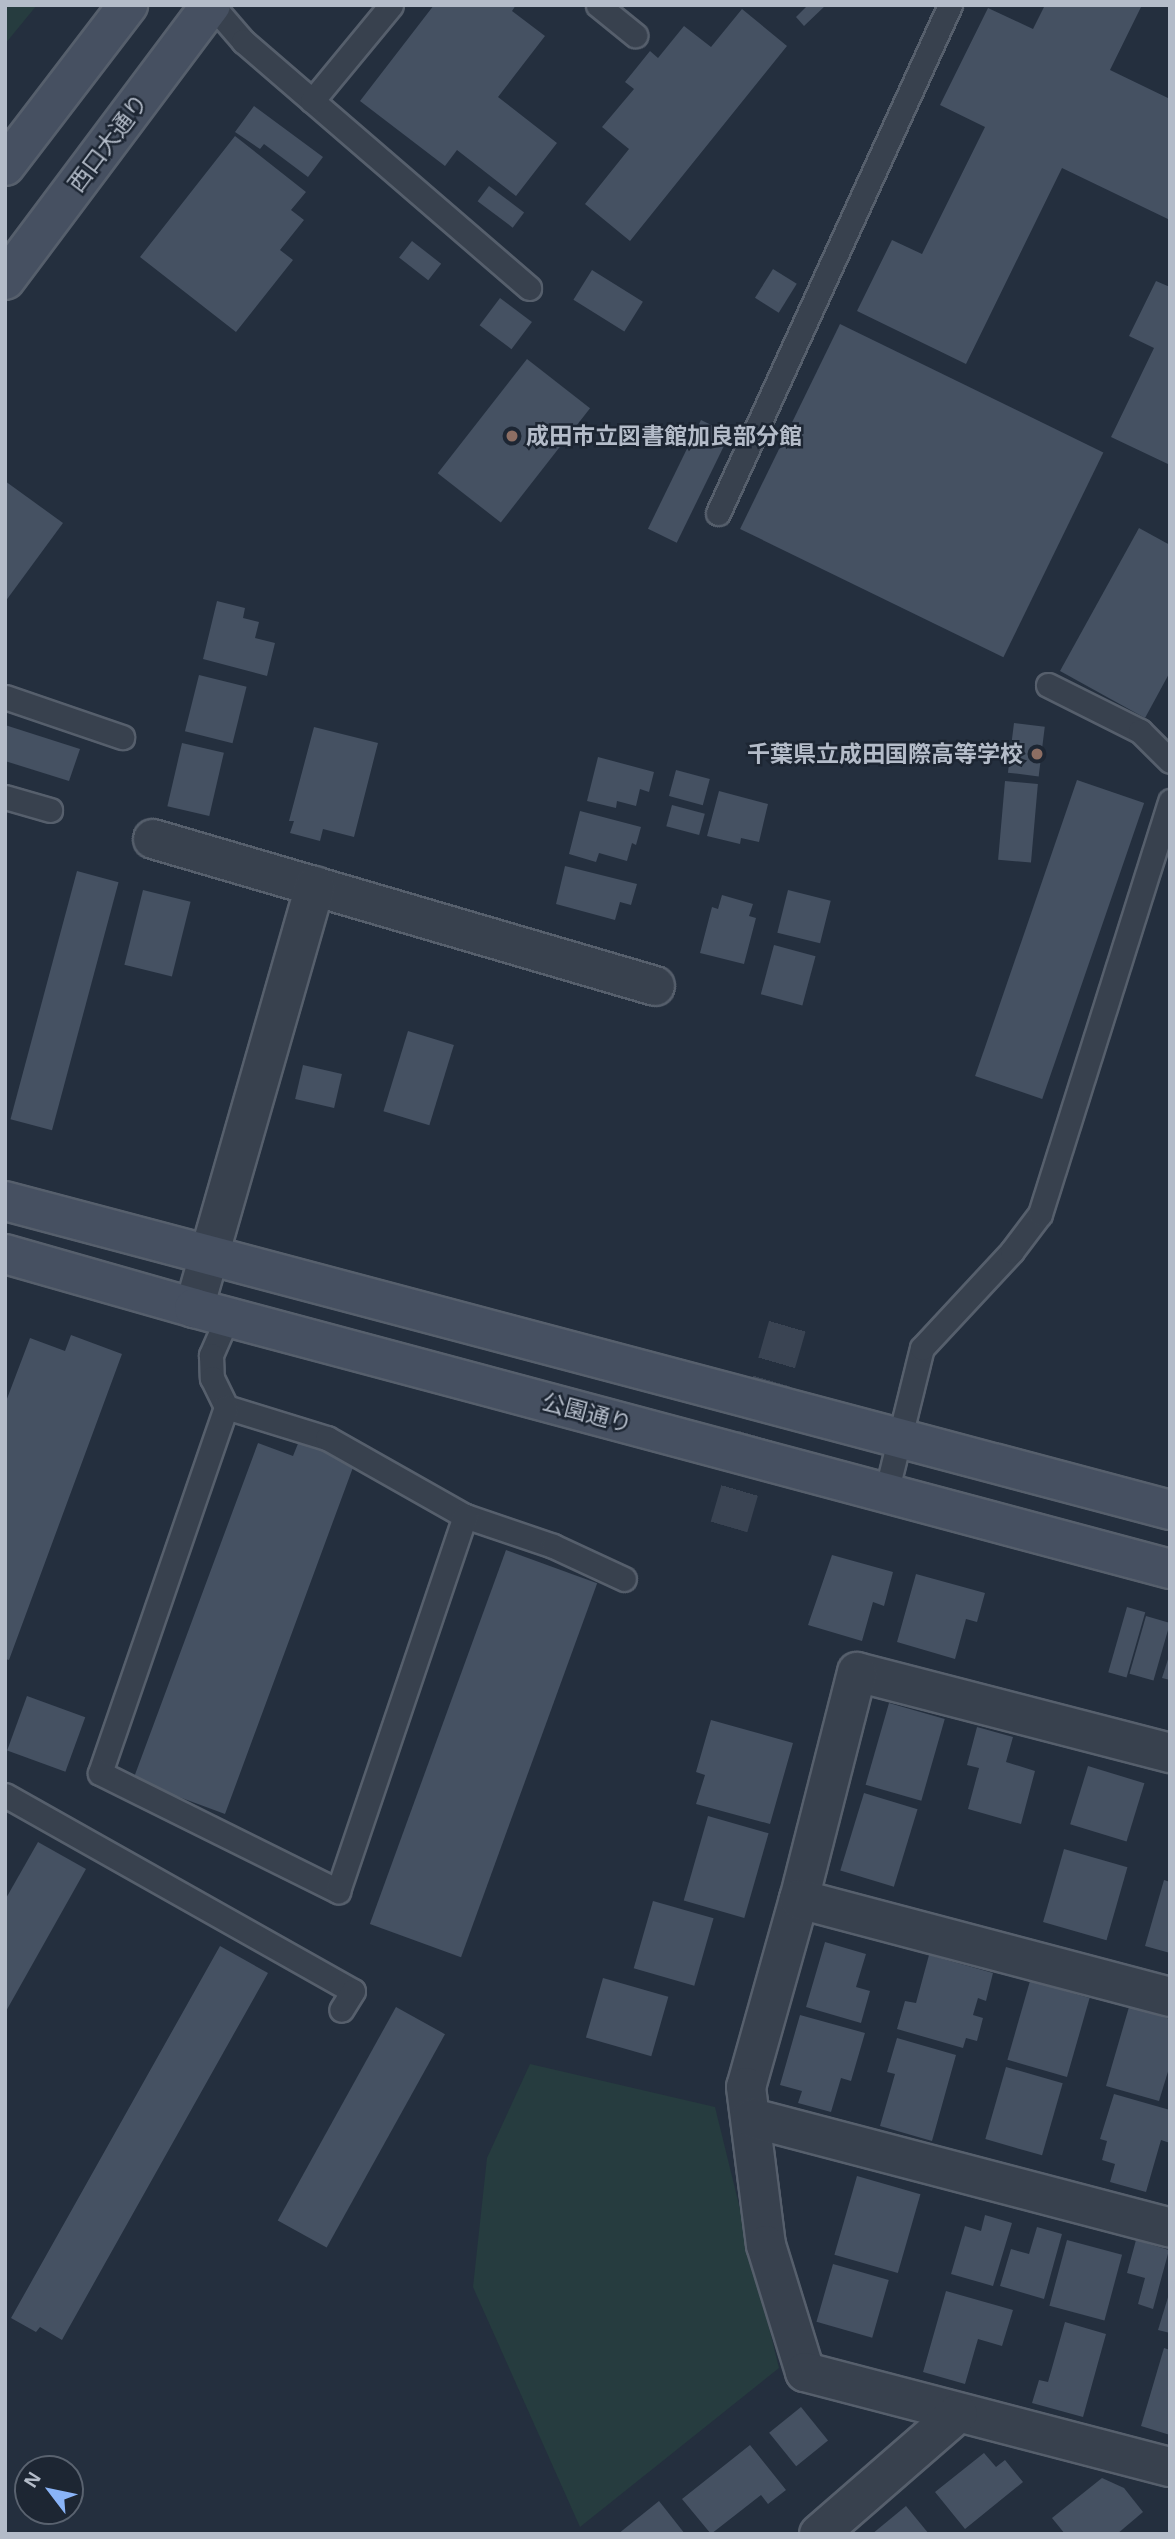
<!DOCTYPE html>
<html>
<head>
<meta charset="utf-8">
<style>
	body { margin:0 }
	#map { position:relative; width:1175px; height:2539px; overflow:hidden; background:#242f3e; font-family:Helvetica,"Noto Sans JP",sans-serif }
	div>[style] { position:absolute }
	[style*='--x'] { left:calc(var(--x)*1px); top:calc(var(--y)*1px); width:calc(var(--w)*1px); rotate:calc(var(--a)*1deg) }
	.green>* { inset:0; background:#263c3f }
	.building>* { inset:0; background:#455162; transform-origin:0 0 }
	.street-tunnel>* { height:38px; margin-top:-19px; transform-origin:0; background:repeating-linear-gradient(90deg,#3a4453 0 38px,transparent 0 57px) }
	.roads { filter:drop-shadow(2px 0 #565f6c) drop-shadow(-2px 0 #565f6c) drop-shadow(0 2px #565f6c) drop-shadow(0 -2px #565f6c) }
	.lane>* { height:23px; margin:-11.5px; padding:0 11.5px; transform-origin:11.5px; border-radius:11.5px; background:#38414e }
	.street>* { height:38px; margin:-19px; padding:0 19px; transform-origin:19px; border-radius:19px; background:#38414e }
	.secondary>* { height:38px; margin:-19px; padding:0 19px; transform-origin:19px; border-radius:19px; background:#465061 }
	.dots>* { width:19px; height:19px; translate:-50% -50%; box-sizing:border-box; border:4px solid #1d2633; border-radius:50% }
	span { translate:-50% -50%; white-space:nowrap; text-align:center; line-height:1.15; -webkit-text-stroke:5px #1d2633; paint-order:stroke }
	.street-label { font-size:23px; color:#b4bcc9 }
	.poi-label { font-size:23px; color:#b4bcc9; font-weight:700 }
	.left { translate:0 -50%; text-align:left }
	.right { translate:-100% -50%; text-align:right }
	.frame { position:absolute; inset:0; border:7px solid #b4bcc9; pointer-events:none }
	.north { position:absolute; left:14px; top:2455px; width:70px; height:70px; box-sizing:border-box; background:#1d2633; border:2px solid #59626f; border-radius:50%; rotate:302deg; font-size:19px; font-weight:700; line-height:28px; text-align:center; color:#b4bcc9 }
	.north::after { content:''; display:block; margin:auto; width:24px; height:32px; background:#8ab4f8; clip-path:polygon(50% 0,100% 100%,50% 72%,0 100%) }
</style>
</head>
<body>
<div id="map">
	<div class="green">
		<i style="clip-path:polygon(5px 5px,37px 5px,5px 44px)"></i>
		<i style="clip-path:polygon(530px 2064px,715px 2107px,779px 2368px,580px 2527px,473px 2287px,487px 2158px)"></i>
	</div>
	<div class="building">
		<i style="clip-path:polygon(434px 5px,516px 5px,512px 11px,545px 36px,498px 97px,557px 143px,516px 196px,457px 150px,445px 166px,360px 101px)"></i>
		<i style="clip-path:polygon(808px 5px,826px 5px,804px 26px,796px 17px)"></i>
		<i style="clip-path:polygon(1045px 5px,1142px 5px,1110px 70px,1170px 99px,1170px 220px,1062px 168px,966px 364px,857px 311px,892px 240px,922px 254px,985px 127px,940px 105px,988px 8px,1033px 29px)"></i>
		<i style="clip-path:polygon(742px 9px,787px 46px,630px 241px,585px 204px,629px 149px,602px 127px,634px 89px,625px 82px,650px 51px,658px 58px,684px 26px,711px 47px)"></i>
		<i style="clip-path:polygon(254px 106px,323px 157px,308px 177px,264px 144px,260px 149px,235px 132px)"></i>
		<i style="clip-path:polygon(235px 136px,306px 192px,291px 210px,304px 220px,280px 250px,293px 260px,236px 332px,140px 257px)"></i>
		<i style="left:489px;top:186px;width:44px;height:19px;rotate:37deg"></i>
		<i style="left:412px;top:241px;width:37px;height:21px;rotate:38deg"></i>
		<i style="left:773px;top:269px;width:28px;height:34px;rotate:32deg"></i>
		<i style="left:592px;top:270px;width:60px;height:35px;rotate:32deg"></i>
		<i style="clip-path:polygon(1156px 281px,1170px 287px,1170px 465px,1111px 437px,1154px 348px,1129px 336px)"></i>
		<i style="left:500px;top:298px;width:40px;height:34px;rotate:37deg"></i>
		<i style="left:840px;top:324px;width:293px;height:228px;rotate:26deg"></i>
		<i style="left:527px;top:359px;width:80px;height:145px;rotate:38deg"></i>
		<i style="left:701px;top:420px;width:32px;height:121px;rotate:26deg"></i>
		<i style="clip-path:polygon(5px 481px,63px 523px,5px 602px)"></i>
		<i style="clip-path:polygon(1139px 528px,1170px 545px,1170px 672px,1145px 718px,1060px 671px)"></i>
		<i style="clip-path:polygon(217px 601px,245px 608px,243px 618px,259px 622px,255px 638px,275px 643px,267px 676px,203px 659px)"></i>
		<i style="left:199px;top:675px;width:49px;height:58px;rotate:14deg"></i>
		<i style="left:1014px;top:723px;width:31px;height:50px;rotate:7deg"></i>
		<i style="clip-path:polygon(5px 725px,80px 749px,69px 781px,5px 761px)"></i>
		<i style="clip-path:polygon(314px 727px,378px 743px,354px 837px,323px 829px,320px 841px,290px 833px,294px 821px,289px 821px)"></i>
		<i style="left:182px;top:743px;width:43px;height:65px;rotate:13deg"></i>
		<i style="clip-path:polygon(598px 757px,654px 772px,649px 792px,640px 789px,636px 806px,617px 801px,616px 808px,587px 801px)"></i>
		<i style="left:676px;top:770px;width:35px;height:27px;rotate:15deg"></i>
		<i style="left:1077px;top:780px;width:71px;height:313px;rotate:19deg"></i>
		<i style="left:1005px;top:781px;width:33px;height:79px;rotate:5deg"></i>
		<i style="clip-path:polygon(719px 791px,768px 804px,759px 842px,741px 838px,740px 844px,707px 836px)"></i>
		<i style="left:672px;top:805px;width:34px;height:22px;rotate:15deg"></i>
		<i style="clip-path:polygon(580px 811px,641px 827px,636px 845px,632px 843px,627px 861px,599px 853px,596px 862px,569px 854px)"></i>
		<i style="clip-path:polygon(565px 866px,637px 884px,631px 905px,620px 902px,615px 920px,556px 904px)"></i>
		<i style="left:77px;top:871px;width:43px;height:257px;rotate:15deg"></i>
		<i style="left:143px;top:890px;width:49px;height:77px;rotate:14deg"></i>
		<i style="left:788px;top:890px;width:44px;height:44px;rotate:14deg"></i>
		<i style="clip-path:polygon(722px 895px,753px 904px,749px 916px,756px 918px,744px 964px,700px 953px,712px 907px,718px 909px)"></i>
		<i style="left:774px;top:945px;width:43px;height:51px;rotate:15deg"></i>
		<i style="left:408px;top:1031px;width:48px;height:84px;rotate:17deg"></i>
		<i style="left:303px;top:1065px;width:40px;height:35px;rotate:13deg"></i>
		<i style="clip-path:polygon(71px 1335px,122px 1354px,9px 1660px,5px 1659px,5px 1404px,30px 1338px,65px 1351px)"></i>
		<i style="clip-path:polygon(299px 1441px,355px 1462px,225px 1814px,133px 1780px,258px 1443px,293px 1456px)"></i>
		<i style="left:506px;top:1550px;width:97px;height:398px;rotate:20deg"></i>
		<i style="clip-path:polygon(832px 1555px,893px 1572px,884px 1606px,873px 1602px,862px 1641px,808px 1625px)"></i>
		<i style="clip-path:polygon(916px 1574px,985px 1593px,977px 1622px,966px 1619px,955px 1659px,897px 1642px)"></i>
		<i style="left:1127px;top:1607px;width:19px;height:68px;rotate:16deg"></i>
		<i style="left:1146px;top:1616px;width:25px;height:60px;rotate:16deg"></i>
		<i style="clip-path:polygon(1170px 1653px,1170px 1680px,1162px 1678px)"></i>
		<i style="left:27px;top:1696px;width:62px;height:58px;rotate:20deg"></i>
		<i style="left:889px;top:1703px;width:58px;height:85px;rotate:16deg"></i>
		<i style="clip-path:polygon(711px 1720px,793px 1743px,770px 1824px,696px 1804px,705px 1775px,696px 1772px)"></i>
		<i style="clip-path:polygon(977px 1727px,1013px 1737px,1006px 1762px,1035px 1771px,1021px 1824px,968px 1809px,979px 1768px,967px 1765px)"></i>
		<i style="left:1088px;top:1766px;width:59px;height:61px;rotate:17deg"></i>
		<i style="left:864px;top:1793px;width:56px;height:81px;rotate:17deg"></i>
		<i style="left:708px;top:1816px;width:63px;height:88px;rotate:16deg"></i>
		<i style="clip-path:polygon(38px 1842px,86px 1869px,5px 2013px,5px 1900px)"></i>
		<i style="left:1064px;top:1849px;width:66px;height:76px;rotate:16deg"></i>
		<i style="clip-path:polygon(1164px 1880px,1170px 1882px,1170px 1953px,1145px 1946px)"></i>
		<i style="left:653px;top:1901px;width:63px;height:70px;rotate:16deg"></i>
		<i style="clip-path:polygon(825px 1942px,866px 1954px,856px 1987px,870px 1991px,861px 2023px,806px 2007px)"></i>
		<i style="clip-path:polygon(220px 1946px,268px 1973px,62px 2340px,40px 2327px,36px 2332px,11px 2318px)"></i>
		<i style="clip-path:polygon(929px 1955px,993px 1973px,986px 2001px,978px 1998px,973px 2015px,983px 2018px,977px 2041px,966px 2038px,963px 2048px,897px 2029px,905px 2001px,916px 2003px)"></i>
		<i style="left:603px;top:1978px;width:68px;height:62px;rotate:16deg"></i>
		<i style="left:1030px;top:1981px;width:62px;height:82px;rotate:16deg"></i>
		<i style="left:396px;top:2007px;width:56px;height:244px;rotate:29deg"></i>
		<i style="clip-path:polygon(1129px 2007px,1170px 2019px,1170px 2065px,1159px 2101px,1106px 2086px)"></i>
		<i style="clip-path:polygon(800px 2015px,865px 2033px,851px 2081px,841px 2078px,831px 2112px,798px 2103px,802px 2091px,780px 2085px)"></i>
		<i style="clip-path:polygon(897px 2038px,956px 2055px,932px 2141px,880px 2126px,895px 2074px,887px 2072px)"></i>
		<i style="left:1006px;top:2067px;width:59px;height:75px;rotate:16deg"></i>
		<i style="clip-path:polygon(1114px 2094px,1170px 2110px,1170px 2143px,1161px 2140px,1146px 2192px,1110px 2182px,1115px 2164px,1102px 2160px,1107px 2141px,1100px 2139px)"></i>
		<i style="left:857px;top:2176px;width:66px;height:82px;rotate:16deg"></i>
		<i style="clip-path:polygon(985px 2215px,1012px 2223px,993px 2286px,951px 2274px,965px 2226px,981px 2231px)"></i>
		<i style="clip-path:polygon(1037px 2227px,1062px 2234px,1044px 2299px,1000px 2286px,1011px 2249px,1029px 2254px)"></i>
		<i style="left:1067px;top:2240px;width:57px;height:68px;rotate:15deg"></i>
		<i style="clip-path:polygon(1136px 2240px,1169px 2250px,1153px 2309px,1138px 2304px,1145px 2278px,1127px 2273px)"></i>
		<i style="left:833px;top:2264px;width:58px;height:60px;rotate:16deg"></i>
		<i style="clip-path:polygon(946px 2291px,1013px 2310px,1002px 2346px,978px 2339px,965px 2384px,923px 2372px)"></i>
		<i style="clip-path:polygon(1169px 2294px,1170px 2294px,1170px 2333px,1158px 2330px)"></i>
		<i style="clip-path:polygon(1065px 2322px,1106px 2334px,1083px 2417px,1032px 2403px,1039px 2380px,1048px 2382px)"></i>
		<i style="clip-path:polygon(1164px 2348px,1170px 2350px,1170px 2435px,1141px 2426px)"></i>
		<i style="left:801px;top:2407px;width:43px;height:41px;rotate:51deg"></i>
		<i style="clip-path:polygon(750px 2445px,786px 2490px,768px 2504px,761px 2495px,711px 2534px,682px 2499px)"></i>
		<i style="clip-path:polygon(984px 2453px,996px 2467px,1005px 2460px,1023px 2482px,965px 2529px,935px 2492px)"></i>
		<i style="clip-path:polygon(1102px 2478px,1124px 2488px,1143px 2512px,1117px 2534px,1065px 2534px,1052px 2518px)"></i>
		<i style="clip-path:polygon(659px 2501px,685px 2534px,618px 2534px)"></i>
		<i style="clip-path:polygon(906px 2506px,929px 2534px,872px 2534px)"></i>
	</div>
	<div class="street-tunnel">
		<i style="--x:729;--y:1527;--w:215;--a:-73.8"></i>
	</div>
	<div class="roads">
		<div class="lane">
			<i style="--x:212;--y:5;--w:48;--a:49.3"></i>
			<i style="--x:243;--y:41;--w:378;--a:40.8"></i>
			<i style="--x:598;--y:5;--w:48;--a:39"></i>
			<i style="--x:312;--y:101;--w:124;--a:-50.5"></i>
			<i style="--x:718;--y:513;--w:558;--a:-65.45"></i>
			<i style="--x:1048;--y:685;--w:103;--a:26.6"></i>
			<i style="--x:1140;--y:731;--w:42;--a:45"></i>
			<i style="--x:5;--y:697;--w:124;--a:18.9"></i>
			<i style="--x:5;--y:797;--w:47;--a:16.1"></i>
			<i style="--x:228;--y:1316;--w:43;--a:113.6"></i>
			<i style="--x:211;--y:1355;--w:23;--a:88"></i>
			<i style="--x:212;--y:1378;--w:32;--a:64"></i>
			<i style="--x:226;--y:1407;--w:106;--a:17.1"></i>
			<i style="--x:327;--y:1438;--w:159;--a:29.5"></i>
			<i style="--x:465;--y:1516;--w:93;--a:18.8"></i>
			<i style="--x:553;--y:1546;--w:78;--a:24.9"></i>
			<i style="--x:226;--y:1407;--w:387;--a:109"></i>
			<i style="--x:100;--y:1773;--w:266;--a:26.4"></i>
			<i style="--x:338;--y:1891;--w:396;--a:-71.3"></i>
			<i style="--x:886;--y:1493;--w:149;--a:-76.1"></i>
			<i style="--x:922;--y:1348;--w:132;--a:-47.1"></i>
			<i style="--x:1012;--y:1251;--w:46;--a:-52.9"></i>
			<i style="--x:1040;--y:1214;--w:433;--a:-72.5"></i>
			<i style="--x:5;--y:1795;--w:399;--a:29.4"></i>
			<i style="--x:353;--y:1991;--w:22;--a:122"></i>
		</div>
		<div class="street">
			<i style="--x:153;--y:839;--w:523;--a:16.32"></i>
			<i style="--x:194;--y:1308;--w:439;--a:-74"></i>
			<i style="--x:1170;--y:1753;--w:323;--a:-165.5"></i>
			<i style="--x:857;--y:1672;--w:234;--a:104.3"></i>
			<i style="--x:799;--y:1899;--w:195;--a:105.7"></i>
			<i style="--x:746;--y:2087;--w:159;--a:82.8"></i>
			<i style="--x:766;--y:2245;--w:133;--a:72.9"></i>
			<i style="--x:805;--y:2372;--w:377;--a:14.6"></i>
			<i style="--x:799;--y:1899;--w:384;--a:14.8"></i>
			<i style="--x:752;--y:2118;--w:432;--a:14.7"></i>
			<i style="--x:819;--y:2534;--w:184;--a:-41"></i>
		</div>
		<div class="secondary">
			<i style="--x:5;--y:166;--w:203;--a:-52.6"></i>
			<i style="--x:5;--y:280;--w:344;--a:-53.2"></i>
			<i style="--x:5;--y:1201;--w:1205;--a:14.85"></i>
			<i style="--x:5;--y:1254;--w:197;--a:15.9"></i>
			<i style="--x:194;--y:1308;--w:1010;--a:14.97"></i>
		</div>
	</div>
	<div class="dots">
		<i style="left:512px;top:436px;background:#8d6e63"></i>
		<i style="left:1037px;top:754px;background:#8d6e63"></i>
	</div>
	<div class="street-label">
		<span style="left:108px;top:143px;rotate:-53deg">西口大通り</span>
		<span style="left:587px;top:1413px;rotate:15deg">公園通り</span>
	</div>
	<div class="poi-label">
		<span class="left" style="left:526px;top:436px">成田市立図書館加良部分館</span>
		<span class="right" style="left:1023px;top:754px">千葉県立成田国際高等学校</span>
	</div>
	<div class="frame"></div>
	<div class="north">N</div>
</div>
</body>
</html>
